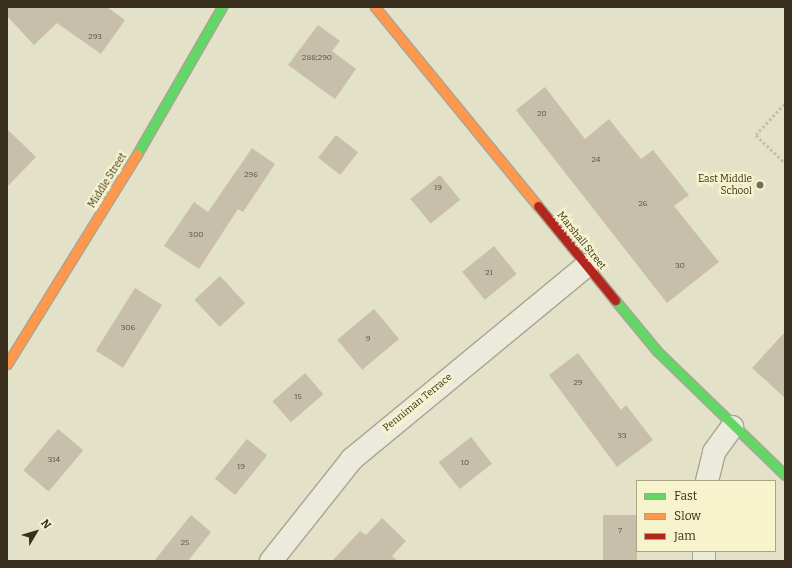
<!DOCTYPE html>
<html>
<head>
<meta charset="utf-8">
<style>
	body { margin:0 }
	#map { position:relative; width:792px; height:568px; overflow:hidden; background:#e4e1c9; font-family:Bitter,serif }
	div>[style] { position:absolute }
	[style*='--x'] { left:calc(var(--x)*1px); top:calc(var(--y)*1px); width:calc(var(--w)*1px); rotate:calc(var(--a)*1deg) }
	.building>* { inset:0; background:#c8bfaa; transform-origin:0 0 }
	.path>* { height:2.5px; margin-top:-1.25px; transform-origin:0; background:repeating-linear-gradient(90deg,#c4c1b2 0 3px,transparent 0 5px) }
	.roads { filter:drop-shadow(1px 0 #a9a493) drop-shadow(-1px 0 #a9a493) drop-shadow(0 1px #a9a493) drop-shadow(0 -1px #a9a493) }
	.street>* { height:22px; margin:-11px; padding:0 11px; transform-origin:11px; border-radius:11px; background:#eceadb }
	.fast>* { height:9px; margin:-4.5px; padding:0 4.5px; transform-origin:4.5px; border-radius:4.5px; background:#63d668 }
	.slow>* { height:9px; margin:-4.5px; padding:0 4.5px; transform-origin:4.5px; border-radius:4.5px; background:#ff974d }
	.jam>* { height:9px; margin:-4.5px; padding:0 4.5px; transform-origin:4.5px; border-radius:4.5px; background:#b3261e }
	.dots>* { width:11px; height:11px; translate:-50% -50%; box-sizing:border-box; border:2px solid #f7f3cd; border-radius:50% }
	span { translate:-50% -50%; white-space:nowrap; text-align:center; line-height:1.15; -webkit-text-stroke:4px #f7f3cd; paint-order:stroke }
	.number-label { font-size:8px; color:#5b523f }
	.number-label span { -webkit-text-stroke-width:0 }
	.poi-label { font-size:10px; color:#372e1b }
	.right { translate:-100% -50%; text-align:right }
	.street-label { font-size:10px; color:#372e1b }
	.frame { position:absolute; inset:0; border:8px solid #372e1b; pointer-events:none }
	.legend { position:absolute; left:636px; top:480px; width:140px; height:72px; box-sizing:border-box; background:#f7f3cd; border:1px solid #aaa486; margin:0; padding:5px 7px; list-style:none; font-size:12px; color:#372e1b }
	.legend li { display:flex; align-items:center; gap:8px; height:20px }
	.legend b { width:20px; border:1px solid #aaa486 }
	.north { position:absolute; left:16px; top:512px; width:40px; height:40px; -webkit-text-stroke:3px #f7f3cd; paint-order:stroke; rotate:52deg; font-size:11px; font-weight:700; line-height:16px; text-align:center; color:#372e1b }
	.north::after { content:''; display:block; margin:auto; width:14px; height:18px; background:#372e1b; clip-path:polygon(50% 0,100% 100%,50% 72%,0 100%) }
</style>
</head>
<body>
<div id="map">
	<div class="building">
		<i style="clip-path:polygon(7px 7px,107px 7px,125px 20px,101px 54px,57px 23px,34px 45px,7px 16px)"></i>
		<i style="clip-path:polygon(318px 25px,340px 41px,332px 51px,356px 69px,335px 99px,288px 65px)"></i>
		<i style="clip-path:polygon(545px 87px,585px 139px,609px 119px,641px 159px,653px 150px,689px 195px,674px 206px,719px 262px,667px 303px,516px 110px)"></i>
		<i style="clip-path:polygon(7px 129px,36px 157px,7px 187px)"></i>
		<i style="left:336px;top:135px;width:28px;height:29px;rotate:38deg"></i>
		<i style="clip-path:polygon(252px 148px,275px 164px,243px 212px,238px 209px,199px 269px,164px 246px,194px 202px,208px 212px)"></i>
		<i style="left:440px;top:175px;width:32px;height:38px;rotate:51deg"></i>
		<i style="left:494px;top:246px;width:36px;height:41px;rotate:51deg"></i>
		<i style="left:220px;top:276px;width:37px;height:35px;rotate:47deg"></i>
		<i style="left:135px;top:288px;width:32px;height:74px;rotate:32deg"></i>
		<i style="left:374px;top:309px;width:39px;height:48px;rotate:50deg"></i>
		<i style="clip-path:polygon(785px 332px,785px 398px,752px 368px)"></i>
		<i style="clip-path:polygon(578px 353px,621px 410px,626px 405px,653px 440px,617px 467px,549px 375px)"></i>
		<i style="left:305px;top:373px;width:28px;height:43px;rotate:49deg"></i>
		<i style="left:58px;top:429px;width:33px;height:54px;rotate:40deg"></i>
		<i style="left:471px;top:437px;width:34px;height:41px;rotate:52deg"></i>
		<i style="left:247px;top:439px;width:26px;height:51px;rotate:39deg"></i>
		<i style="clip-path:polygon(191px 515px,211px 532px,188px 561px,154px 561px)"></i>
		<i style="left:603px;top:515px;width:34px;height:46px"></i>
		<i style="clip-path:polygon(382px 518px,406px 541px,392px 556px,398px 561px,332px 561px,360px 531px,366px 535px)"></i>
	</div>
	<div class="path">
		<i style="--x:785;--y:104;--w:42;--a:133.1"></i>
		<i style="--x:756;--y:135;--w:40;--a:44"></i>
	</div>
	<div class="roads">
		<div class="street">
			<i style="--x:707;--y:481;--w:30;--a:-76"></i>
			<i style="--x:714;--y:452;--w:31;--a:-54"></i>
			<i style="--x:271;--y:561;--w:130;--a:-51.5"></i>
			<i style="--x:352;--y:459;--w:305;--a:-39.5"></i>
			<i style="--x:704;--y:561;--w:10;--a:-90"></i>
		</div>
		<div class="fast">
			<i style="--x:137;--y:154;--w:170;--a:-60"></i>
			<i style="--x:615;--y:300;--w:66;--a:50.5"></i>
			<i style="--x:657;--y:351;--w:178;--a:44.1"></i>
		</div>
		<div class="slow">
			<i style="--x:375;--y:7;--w:257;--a:50.7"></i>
			<i style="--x:7;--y:364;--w:247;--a:-58.2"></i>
		</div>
		<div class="jam">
			<i style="--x:538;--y:206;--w:122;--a:50.7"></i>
		</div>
	</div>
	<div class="dots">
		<i style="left:760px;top:185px;background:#746d58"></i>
	</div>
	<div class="number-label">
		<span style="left:95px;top:37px">293</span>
		<span style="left:317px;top:58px">288;290</span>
		<span style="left:542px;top:114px">20</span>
		<span style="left:596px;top:160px">24</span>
		<span style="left:251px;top:175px">296</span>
		<span style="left:438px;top:188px">19</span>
		<span style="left:643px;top:204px">26</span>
		<span style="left:196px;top:235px">300</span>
		<span style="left:680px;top:266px">30</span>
		<span style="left:489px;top:273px">21</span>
		<span style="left:128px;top:328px">306</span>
		<span style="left:368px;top:339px">9</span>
		<span style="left:578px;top:383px">29</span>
		<span style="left:298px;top:397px">15</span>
		<span style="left:622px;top:436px">33</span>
		<span style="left:54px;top:460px">314</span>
		<span style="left:465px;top:463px">10</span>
		<span style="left:241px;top:467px">19</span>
		<span style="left:620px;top:531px">7</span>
		<span style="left:185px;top:543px">25</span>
	</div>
	<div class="poi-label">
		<span class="right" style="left:752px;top:185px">East Middle<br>School</span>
	</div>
	<div class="street-label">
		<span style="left:108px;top:181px;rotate:-58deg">Middle Street</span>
		<span style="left:581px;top:241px;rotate:51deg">Marshall Street</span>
		<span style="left:418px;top:403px;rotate:-39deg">Penniman Terrace</span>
	</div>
	<div class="frame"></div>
	<ul class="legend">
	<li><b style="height:5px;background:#63d668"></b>Fast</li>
	<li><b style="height:5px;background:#ff974d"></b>Slow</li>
	<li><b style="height:5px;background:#b3261e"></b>Jam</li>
	</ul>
	<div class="north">N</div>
</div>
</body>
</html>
